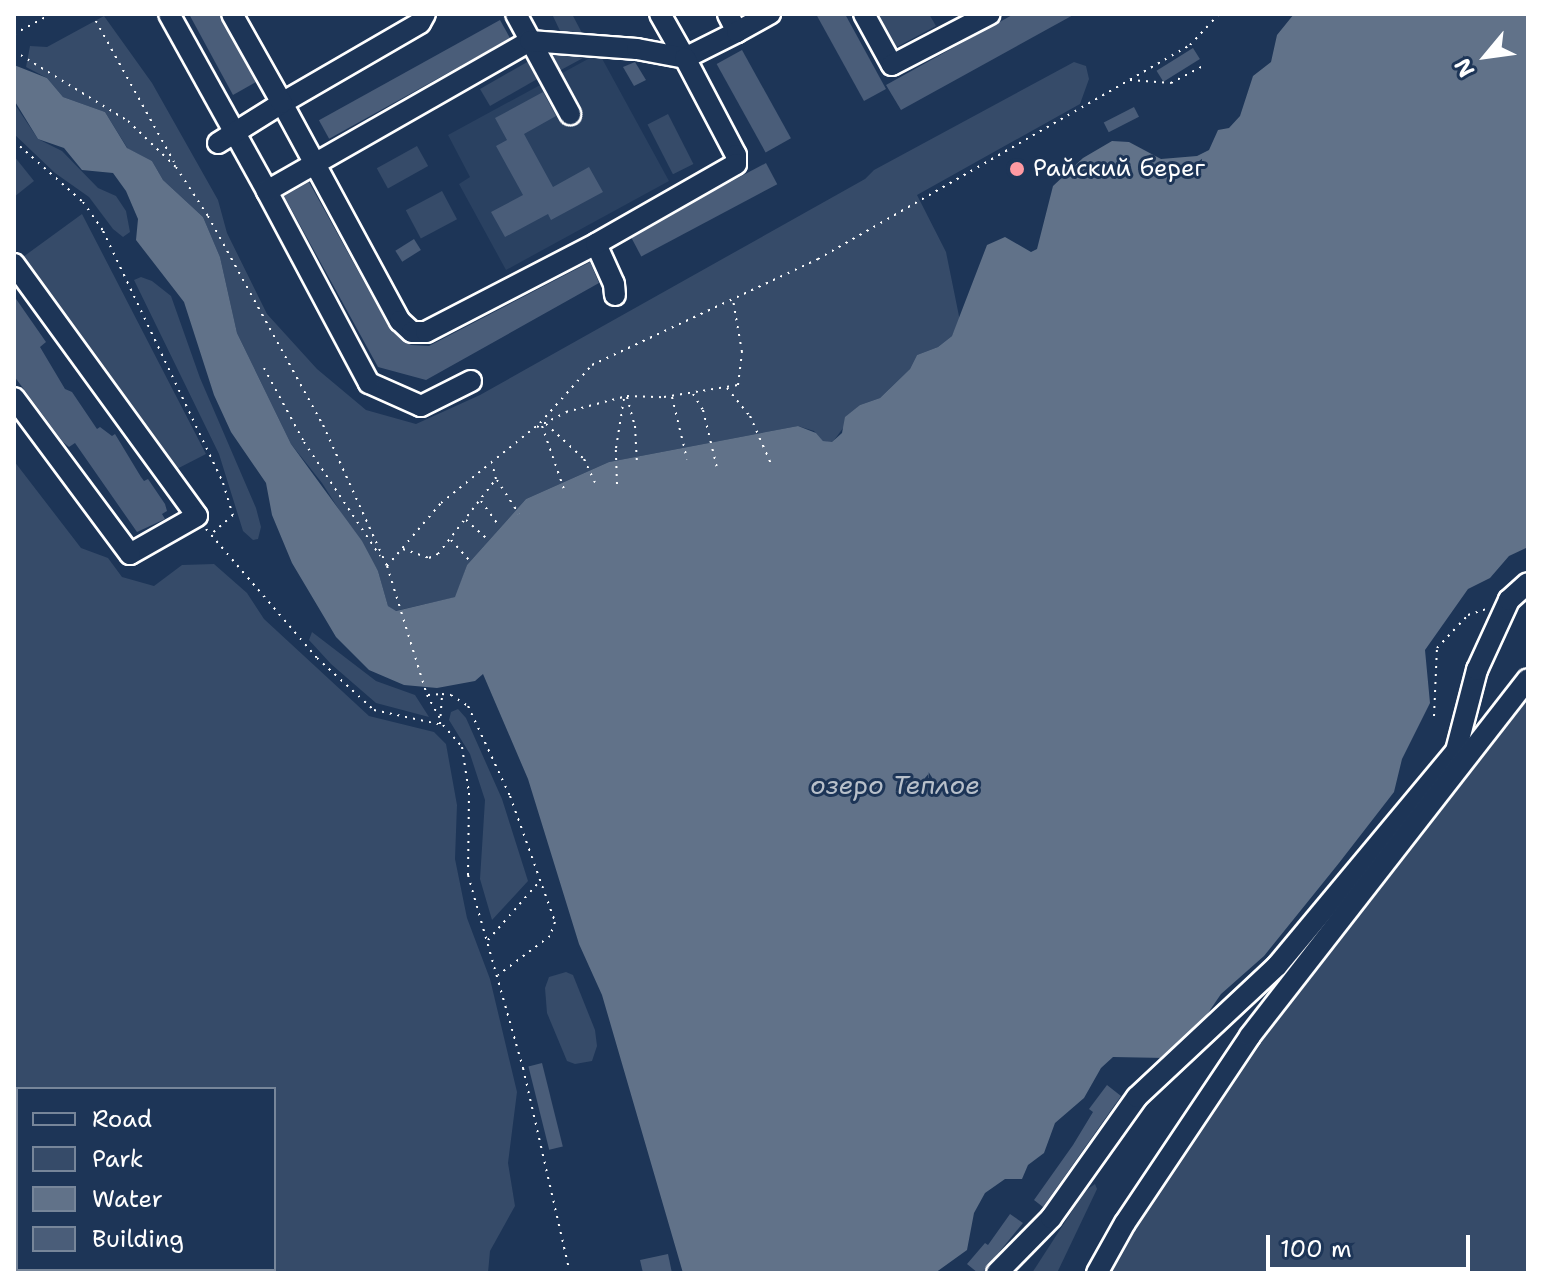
<!DOCTYPE html>
<html>
<head>
<meta charset="utf-8">
<style>
	body { margin:0 }
	#map { position:relative; width:1542px; height:1287px; overflow:hidden; background:#1d3557; font-family:"Shantell Sans",sans-serif }
	div>[style] { position:absolute }
	[style*='--x'] { left:calc(var(--x)*1px); top:calc(var(--y)*1px); width:calc(var(--w)*1px); rotate:calc(var(--a)*1deg) }
	.built>* { inset:0; background:#2a4161 }
	.green>* { inset:0; background:#364b69; transform-origin:0 0 }
	.water>* { inset:0; background:#617289 }
	.building>* { inset:0; background:#4a5d79; transform-origin:0 0 }
	.path>* { height:2px; margin-top:-1px; transform-origin:0; background:repeating-linear-gradient(90deg,#fff 0 2px,transparent 0 8px) }
	.roads { filter:drop-shadow(2px 0 #fff) drop-shadow(-2px 0 #fff) drop-shadow(0 2px #fff) drop-shadow(0 -2px #fff) }
	.minor>* { height:20px; margin:-10px; padding:0 10px; transform-origin:10px; border-radius:10px; background:#1d3557 }
	.dots>* { width:22px; height:22px; translate:-50% -50%; box-sizing:border-box; border:4px solid #1d3557; border-radius:50% }
	span { translate:-50% -50%; white-space:nowrap; text-align:center; line-height:1.15; -webkit-text-stroke:6px #1d3557; paint-order:stroke }
	.poi-label { font-size:24px; color:#fff }
	.left { translate:0 -50%; text-align:left }
	.water-label { font-size:26px; color:#b8c0ca; font-style:italic }
	.frame { position:absolute; inset:0; border:16px solid #fff; pointer-events:none }
	.legend { position:absolute; left:16px; top:1087px; width:260px; height:184px; box-sizing:border-box; background:#1d3557; border:2px solid #77869a; margin:0; padding:10px 14px; list-style:none; font-size:24px; color:#fff }
	.legend li { display:flex; align-items:center; gap:16px; height:40px }
	.legend b { width:40px; border:2px solid #77869a }
	.north { position:absolute; left:1446px; top:16px; width:80px; height:80px; -webkit-text-stroke:6px #1d3557; paint-order:stroke; rotate:241deg; font-size:22px; font-weight:700; line-height:32px; text-align:center; color:#fff }
	.north::after { content:''; display:block; margin:auto; width:28px; height:36px; background:#fff; clip-path:polygon(50% 0,100% 100%,50% 72%,0 100%) }
	.scale { position:absolute; left:1266px; top:1235px; width:204px; height:36px; box-sizing:border-box; border:4px solid #fff; border-top:0; padding-left:10px; font-size:24px; line-height:28px; white-space:nowrap; color:#fff; -webkit-text-stroke:6px #1d3557; paint-order:stroke }
</style>
</head>
<body>
<div id="map">
	<div class="built">
		<i style="clip-path:polygon(599px 53px,669px 181px,506px 270px,459px 184px,470px 177px,448px 135px)"></i>
	</div>
	<div class="green">
		<i style="clip-path:polygon(552px 14px,572px 14px,582px 33px,561px 33px)"></i>
		<i style="clip-path:polygon(874px 14px,929px 14px,936px 26px,893px 49px)"></i>
		<i style="clip-path:polygon(104px 16px,152px 83px,218px 200px,227px 233px,267px 314px,317px 369px,366px 410px,416px 424px,480px 395px,865px 179px,874px 170px,1074px 62px,1086px 66px,1089px 79px,1080px 104px,917px 195px,946px 252px,960px 321px,952px 336px,938px 347px,917px 355px,910px 369px,880px 398px,860px 405px,832px 443px,823px 441px,814px 431px,798px 426px,609px 462px,526px 499px,467px 565px,456px 597px,395px 611px,388px 606px,378px 571px,322px 483px,291px 444px,237px 333px,220px 257px,203px 217px,163px 180px,152px 161px,128px 149px,105px 112px,63px 97px,47px 78px,26px 67px,30px 46px,47px 47px)"></i>
		<i style="clip-path:polygon(553px 49px,596px 51px,559px 71px,552px 56px)"></i>
		<i style="clip-path:polygon(529px 61px,539px 62px,546px 74px,490px 106px,480px 89px)"></i>
		<i style="clip-path:polygon(14px 103px,38px 139px,62px 151px,98px 188px,116px 196px,126px 211px,130px 232px,123px 237px,113px 229px,89px 197px,55px 173px,14px 134px)"></i>
		<i style="left:668px;top:114px;width:56px;height:23px;rotate:63deg"></i>
		<i style="left:417px;top:146px;width:23px;height:46px;rotate:61deg"></i>
		<i style="clip-path:polygon(14px 156px,34px 181px,14px 197px)"></i>
		<i style="left:442px;top:191px;width:32px;height:41px;rotate:62deg"></i>
		<i style="clip-path:polygon(82px 214px,206px 454px,169px 473px,136px 427px,142px 422px,23px 257px)"></i>
		<i style="clip-path:polygon(141px 277px,152px 281px,171px 296px,200px 378px,256px 508px,261px 527px,258px 539px,253px 540px,243px 531px,219px 454px,134px 280px)"></i>
		<i style="clip-path:polygon(evenodd,14px 461px,81px 548px,108px 558px,122px 577px,154px 586px,182px 565px,214px 564px,247px 593px,264px 619px,369px 716px,434px 732px,446px 744px,457px 805px,455px 859px,467px 918px,490px 979px,517px 1092px,508px 1163px,515px 1206px,490px 1251px,488px 1273px,14px 1273px,14px 461px,18px 1089px,274px 1089px,274px 1269px,18px 1269px,18px 1089px)"></i>
		<i style="clip-path:polygon(312px 632px,376px 681px,415px 695px,429px 717px,376px 703px,331px 664px,309px 640px)"></i>
		<i style="clip-path:polygon(1528px 681px,1528px 1273px,1109px 1273px,1184px 1145px)"></i>
		<i style="clip-path:polygon(458px 709px,466px 718px,502px 799px,528px 881px,492px 920px,480px 879px,485px 800px,470px 754px,449px 720px,451px 712px)"></i>
		<i style="clip-path:polygon(566px 972px,573px 975px,595px 1030px,597px 1046px,592px 1061px,575px 1064px,567px 1061px,547px 1013px,545px 988px,549px 977px)"></i>
		<i style="clip-path:polygon(1095px 1184px,1097px 1189px,1057px 1273px,1032px 1273px,1085px 1191px)"></i>
	</div>
	<div class="water">
		<i style="clip-path:polygon(1294px 14px,1528px 14px,1528px 547px,1509px 556px,1490px 578px,1468px 589px,1425px 650px,1430px 703px,1402px 759px,1394px 792px,1339px 863px,1264px 956px,1221px 994px,1206px 1016px,1165px 1058px,1113px 1057px,1101px 1068px,1084px 1098px,1055px 1123px,1044px 1153px,1028px 1165px,1022px 1179px,1005px 1179px,985px 1193px,974px 1213px,967px 1250px,935px 1273px,683px 1273px,602px 995px,579px 944px,528px 779px,483px 674px,475px 681px,437px 688px,404px 685px,369px 670px,336px 637px,292px 563px,272px 515px,266px 483px,231px 432px,214px 395px,184px 302px,136px 240px,138px 219px,126px 191px,113px 173px,82px 170px,64px 148px,38px 139px,14px 100px,14px 65px,47px 78px,63px 97px,105px 112px,127px 148px,152px 161px,163px 180px,203px 217px,220px 257px,237px 333px,291px 444px,362px 541px,378px 571px,388px 606px,396px 611px,455px 597px,467px 565px,526px 499px,609px 462px,798px 426px,816px 433px,823px 441px,832px 442px,842px 433px,845px 417px,860px 405px,880px 398px,910px 369px,917px 355px,938px 347px,952px 336px,987px 245px,1005px 237px,1031px 252px,1037px 249px,1053px 186px,1083px 158px,1112px 141px,1129px 142px,1161px 159px,1197px 156px,1209px 150px,1218px 130px,1229px 128px,1240px 116px,1253px 76px,1271px 62px,1277px 35px)"></i>
	</div>
	<div class="building">
		<i style="clip-path:polygon(189px 14px,219px 14px,256px 82px,233px 95px)"></i>
		<i style="clip-path:polygon(816px 14px,845px 14px,886px 89px,864px 101px)"></i>
		<i style="clip-path:polygon(1014px 14px,1075px 14px,901px 110px,886px 85px)"></i>
		<i style="left:500px;top:20px;width:21px;height:207px;rotate:61deg"></i>
		<i style="left:1193px;top:48px;width:13px;height:43px;rotate:58deg"></i>
		<i style="left:742px;top:50px;width:101px;height:29px;rotate:61deg"></i>
		<i style="clip-path:polygon(635px 62px,646px 80px,634px 86px,623px 67px)"></i>
		<i style="clip-path:polygon(543px 92px,556px 116px,524px 134px,553px 187px,589px 167px,603px 192px,551px 220px,548px 214px,505px 237px,491px 212px,523px 195px,496px 146px,507px 140px,495px 118px)"></i>
		<i style="left:1134px;top:107px;width:11px;height:34px;rotate:63deg"></i>
		<i style="left:766px;top:163px;width:24px;height:154px;rotate:62deg"></i>
		<i style="clip-path:polygon(309px 182px,389px 327px,411px 345px,429px 346px,590px 262px,599px 283px,426px 380px,378px 367px,284px 196px)"></i>
		<i style="left:414px;top:239px;width:13px;height:22px;rotate:58deg"></i>
		<i style="clip-path:polygon(14px 296px,46px 342px,40px 347px,65px 389px,72px 392px,97px 429px,100px 427px,112px 436px,115px 434px,141px 477px,144px 481px,148px 479px,165px 504px,167px 511px,162px 514px,165px 519px,137px 532px,75px 443px,69px 447px,63px 442px,14px 376px)"></i>
		<i style="left:542px;top:1063px;width:86px;height:14px;rotate:76deg"></i>
		<i style="clip-path:polygon(1107px 1085px,1121px 1096px,1043px 1207px,1034px 1200px,1073px 1145px,1093px 1112px,1089px 1109px)"></i>
		<i style="clip-path:polygon(1010px 1214px,1023px 1223px,982px 1273px,978px 1273px,967px 1264px,985px 1243px,988px 1245px)"></i>
		<i style="clip-path:polygon(668px 1254px,672px 1273px,643px 1273px,640px 1260px)"></i>
	</div>
	<div class="path">
		<i style="--x:92;--y:14;--w:169;--a:61"></i>
		<i style="--x:14;--y:34;--w:42;--a:-28.4"></i>
		<i style="--x:14;--y:51;--w:134;--a:31.6"></i>
		<i style="--x:128;--y:121;--w:66;--a:43.8"></i>
		<i style="--x:176;--y:167;--w:59;--a:56.9"></i>
		<i style="--x:208;--y:216;--w:239;--a:61.2"></i>
		<i style="--x:323;--y:425;--w:155;--a:65.6"></i>
		<i style="--x:387;--y:566;--w:135;--a:72.8"></i>
		<i style="--x:427;--y:695;--w:26;--a:61"></i>
		<i style="--x:1130;--y:80;--w:41;--a:4.2"></i>
		<i style="--x:1171;--y:83;--w:36;--a:-28"></i>
		<i style="--x:14;--y:141;--w:92;--a:41.5"></i>
		<i style="--x:83;--y:202;--w:35;--a:55"></i>
		<i style="--x:103;--y:231;--w:279;--a:64.5"></i>
		<i style="--x:223;--y:483;--w:34;--a:73"></i>
		<i style="--x:233;--y:515;--w:30;--a:139"></i>
		<i style="--x:264;--y:368;--w:84;--a:61.6"></i>
		<i style="--x:304;--y:442;--w:137;--a:56.3"></i>
		<i style="--x:727;--y:388;--w:36;--a:51"></i>
		<i style="--x:750;--y:416;--w:55;--a:66.3"></i>
		<i style="--x:693;--y:394;--w:19;--a:58"></i>
		<i style="--x:703;--y:410;--w:60;--a:76.4"></i>
		<i style="--x:627;--y:397;--w:30;--a:75"></i>
		<i style="--x:635;--y:426;--w:35;--a:87"></i>
		<i style="--x:672;--y:397;--w:64;--a:76.4"></i>
		<i style="--x:546;--y:424;--w:52;--a:42.6"></i>
		<i style="--x:584;--y:459;--w:26;--a:65"></i>
		<i style="--x:542;--y:426;--w:70;--a:70.8"></i>
		<i style="--x:537;--y:427;--w:33;--a:-27"></i>
		<i style="--x:566;--y:412;--w:63;--a:-14.7"></i>
		<i style="--x:627;--y:396;--w:37;--a:2"></i>
		<i style="--x:664;--y:397;--w:75;--a:-9.2"></i>
		<i style="--x:738;--y:385;--w:33;--a:-83"></i>
		<i style="--x:742;--y:352;--w:53;--a:-99.8"></i>
		<i style="--x:497;--y:480;--w:40;--a:57.1"></i>
		<i style="--x:617;--y:484;--w:36;--a:-92"></i>
		<i style="--x:616;--y:448;--w:51;--a:-80.9"></i>
		<i style="--x:481;--y:501;--w:31;--a:54"></i>
		<i style="--x:466;--y:520;--w:30;--a:42"></i>
		<i style="--x:206;--y:529;--w:170;--a:49.3"></i>
		<i style="--x:317;--y:658;--w:77;--a:42.4"></i>
		<i style="--x:374;--y:710;--w:71;--a:12.3"></i>
		<i style="--x:443;--y:725;--w:29;--a:49"></i>
		<i style="--x:462;--y:747;--w:47;--a:81.3"></i>
		<i style="--x:469;--y:793;--w:82;--a:90.7"></i>
		<i style="--x:468;--y:875;--w:201;--a:74.1"></i>
		<i style="--x:523;--y:1068;--w:210;--a:77.1"></i>
		<i style="--x:451;--y:540;--w:28;--a:48"></i>
		<i style="--x:403;--y:549;--w:28;--a:19"></i>
		<i style="--x:429;--y:558;--w:10;--a:-24"></i>
		<i style="--x:438;--y:554;--w:95;--a:-52.3"></i>
		<i style="--x:496;--y:479;--w:16;--a:-104"></i>
		<i style="--x:387;--y:566;--w:83;--a:-49.4"></i>
		<i style="--x:441;--y:503;--w:127;--a:-38.9"></i>
		<i style="--x:540;--y:423;--w:78;--a:-48.1"></i>
		<i style="--x:592;--y:365;--w:250;--a:-25.1"></i>
		<i style="--x:818;--y:259;--w:429;--a:-29.9"></i>
		<i style="--x:1190;--y:45;--w:42;--a:-46.9"></i>
		<i style="--x:428;--y:695;--w:14;--a:-4"></i>
		<i style="--x:1434;--y:716;--w:68;--a:-87.5"></i>
		<i style="--x:1437;--y:648;--w:45;--a:-46.8"></i>
		<i style="--x:1468;--y:615;--w:19;--a:-18"></i>
		<i style="--x:440;--y:724;--w:30;--a:-86"></i>
		<i style="--x:442;--y:694;--w:9;--a:6"></i>
		<i style="--x:451;--y:695;--w:20;--a:33"></i>
		<i style="--x:468;--y:706;--w:99;--a:65"></i>
		<i style="--x:510;--y:796;--w:134;--a:70.3"></i>
		<i style="--x:555;--y:922;--w:15;--a:110"></i>
		<i style="--x:550;--y:936;--w:65;--a:143.1"></i>
		<i style="--x:488;--y:940;--w:77;--a:-48.7"></i>
	</div>
	<div class="roads">
		<div class="minor">
			<i style="--x:169;--y:14;--w:202;--a:61"></i>
			<i style="--x:425;--y:14;--w:10;--a:119"></i>
			<i style="--x:420;--y:23;--w:160;--a:149.9"></i>
			<i style="--x:282;--y:103;--w:248;--a:61.6"></i>
			<i style="--x:400;--y:321;--w:16;--a:43"></i>
			<i style="--x:412;--y:332;--w:14;--a:0"></i>
			<i style="--x:426;--y:332;--w:191;--a:-27.4"></i>
			<i style="--x:596;--y:244;--w:44;--a:65.8"></i>
			<i style="--x:614;--y:284;--w:11;--a:85"></i>
			<i style="--x:516;--y:14;--w:114;--a:61.6"></i>
			<i style="--x:660;--y:14;--w:51;--a:60.4"></i>
			<i style="--x:685;--y:58;--w:58;--a:-26.6"></i>
			<i style="--x:737;--y:32;--w:20;--a:-117"></i>
			<i style="--x:864;--y:14;--w:58;--a:61.2"></i>
			<i style="--x:892;--y:65;--w:110;--a:-27.5"></i>
			<i style="--x:737;--y:32;--w:38;--a:-29"></i>
			<i style="--x:218;--y:143;--w:75;--a:-32"></i>
			<i style="--x:282;--y:103;--w:102;--a:-119.3"></i>
			<i style="--x:14;--y:264;--w:311;--a:54"></i>
			<i style="--x:197;--y:516;--w:77;--a:150.4"></i>
			<i style="--x:130;--y:554;--w:194;--a:-126.6"></i>
			<i style="--x:471;--y:381;--w:56;--a:153.4"></i>
			<i style="--x:421;--y:406;--w:57;--a:-156.1"></i>
			<i style="--x:369;--y:383;--w:217;--a:-118"></i>
			<i style="--x:267;--y:191;--w:303;--a:-29.7"></i>
			<i style="--x:530;--y:41;--w:107;--a:4.3"></i>
			<i style="--x:637;--y:49;--w:49;--a:10.6"></i>
			<i style="--x:685;--y:58;--w:110;--a:62.3"></i>
			<i style="--x:736;--y:155;--w:9;--a:90"></i>
			<i style="--x:736;--y:164;--w:161;--a:150.3"></i>
			<i style="--x:997;--y:1273;--w:77;--a:-45.5"></i>
			<i style="--x:1051;--y:1218;--w:148;--a:-54.6"></i>
			<i style="--x:1137;--y:1097;--w:192;--a:-43.1"></i>
			<i style="--x:1277;--y:966;--w:280;--a:-50.2"></i>
			<i style="--x:1456;--y:751;--w:84;--a:-75.5"></i>
			<i style="--x:1477;--y:670;--w:77;--a:-65.4"></i>
			<i style="--x:1509;--y:600;--w:25;--a:-42"></i>
			<i style="--x:1097;--y:1273;--w:57;--a:-60.8"></i>
			<i style="--x:1125;--y:1223;--w:225;--a:-56.2"></i>
			<i style="--x:1250;--y:1036;--w:452;--a:-52.1"></i>
		</div>
	</div>
	<div class="dots">
		<i style="left:1017px;top:169px;background:#ff9aa2"></i>
	</div>
	<div class="poi-label">
		<span class="left" style="left:1033px;top:169px">Райский берег</span>
	</div>
	<div class="water-label">
		<span style="left:895px;top:785px">озеро Теплое</span>
	</div>
	<div class="frame"></div>
	<ul class="legend">
	<li><b style="height:10px;background:#1d3557"></b>Road</li>
	<li><b style="height:22px;background:#364b69"></b>Park</li>
	<li><b style="height:22px;background:#617289"></b>Water</li>
	<li><b style="height:22px;background:#4a5d79"></b>Building</li>
	</ul>
	<div class="north">N</div>
	<div class="scale">100 m</div>
</div>
</body>
</html>
